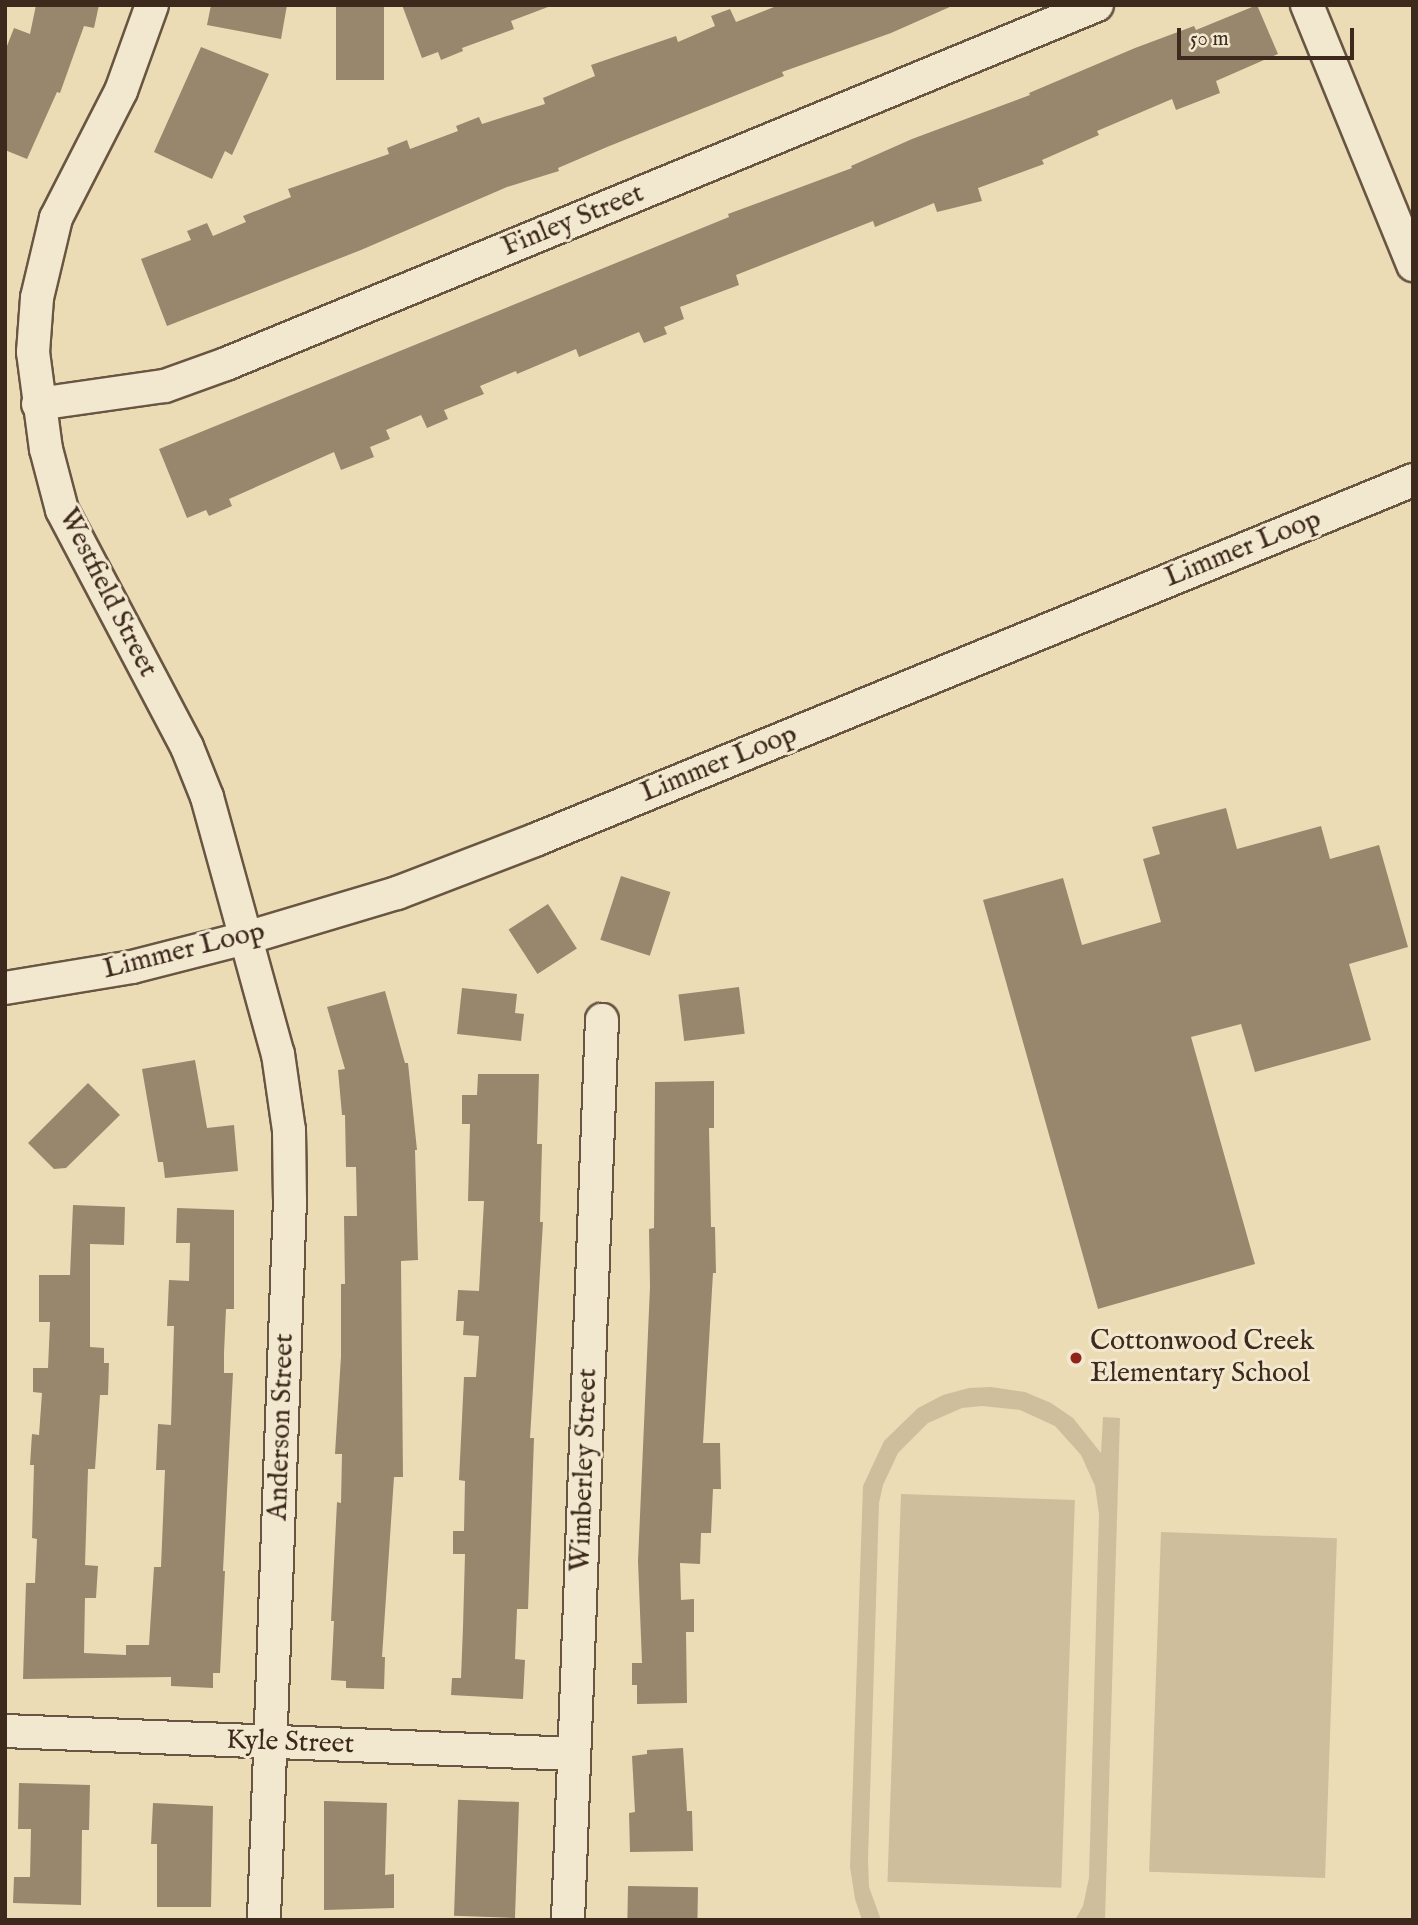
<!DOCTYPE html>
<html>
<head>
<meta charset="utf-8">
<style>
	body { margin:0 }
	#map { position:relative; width:1418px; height:1925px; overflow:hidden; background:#ebdcb6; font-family:"IM FELL English",serif }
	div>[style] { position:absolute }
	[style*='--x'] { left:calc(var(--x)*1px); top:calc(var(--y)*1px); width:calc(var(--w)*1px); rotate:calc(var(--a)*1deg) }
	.green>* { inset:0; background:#cebe9c; transform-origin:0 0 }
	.building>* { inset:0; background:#98876c; transform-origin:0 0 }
	.roads { filter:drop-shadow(2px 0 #695642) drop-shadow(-2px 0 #695642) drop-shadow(0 2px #695642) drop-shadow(0 -2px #695642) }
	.minor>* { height:32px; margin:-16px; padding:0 16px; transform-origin:16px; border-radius:16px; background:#f2e8d0 }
	.dots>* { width:19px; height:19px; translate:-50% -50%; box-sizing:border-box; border:4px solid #f2e8d0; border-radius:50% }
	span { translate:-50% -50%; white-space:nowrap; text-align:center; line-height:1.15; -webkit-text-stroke:6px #f2e8d0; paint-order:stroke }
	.street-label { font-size:28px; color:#3e2a1c }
	.poi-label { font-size:28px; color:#3e2a1c }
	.left { translate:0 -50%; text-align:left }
	.frame { position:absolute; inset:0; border:7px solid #3e2a1c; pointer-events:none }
	.scale { position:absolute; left:1177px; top:28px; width:177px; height:32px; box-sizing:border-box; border:4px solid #3e2a1c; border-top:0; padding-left:9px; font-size:21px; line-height:24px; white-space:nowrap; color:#3e2a1c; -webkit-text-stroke:5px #f2e8d0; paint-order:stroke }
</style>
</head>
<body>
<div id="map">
	<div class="green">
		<i style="clip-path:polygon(991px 1387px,1025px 1392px,1051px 1403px,1073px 1418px,1101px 1453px,1103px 1417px,1120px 1418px,1105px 1920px,1075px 1920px,1083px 1906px,1089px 1878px,1099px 1514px,1095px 1486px,1081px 1455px,1055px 1426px,1020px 1410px,982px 1406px,962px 1408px,928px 1423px,898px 1453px,883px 1485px,879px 1503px,868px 1860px,869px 1887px,881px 1920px,862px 1920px,855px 1899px,850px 1867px,863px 1486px,884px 1441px,918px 1408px,943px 1395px,969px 1388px)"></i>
		<i style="left:901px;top:1494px;width:174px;height:388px;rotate:2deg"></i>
		<i style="left:1161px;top:1532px;width:176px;height:340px;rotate:2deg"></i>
	</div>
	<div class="building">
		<i style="clip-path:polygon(36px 5px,99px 5px,94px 28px,84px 26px,60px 93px,57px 92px,27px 159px,5px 150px,5px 51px,14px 28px,30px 34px)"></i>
		<i style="clip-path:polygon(211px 5px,287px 5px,281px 39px,207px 25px)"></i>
		<i style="left:336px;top:5px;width:48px;height:75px"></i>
		<i style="clip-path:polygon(402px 5px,548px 5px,548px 7px,511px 21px,514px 29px,462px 48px,463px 51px,441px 60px,438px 52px,422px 58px)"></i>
		<i style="clip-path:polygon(779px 5px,952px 6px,891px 33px,782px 72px,784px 76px,607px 147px,558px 168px,559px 171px,507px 187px,361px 250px,167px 326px,141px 259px,191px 240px,187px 231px,207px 223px,213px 236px,246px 222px,243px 216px,291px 197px,288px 189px,389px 154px,387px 148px,407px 140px,410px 149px,458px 131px,456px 126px,479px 117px,482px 124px,545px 104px,543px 98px,595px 76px,591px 65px,676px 36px,678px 42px,715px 26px,711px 16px,730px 9px,736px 22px)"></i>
		<i style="clip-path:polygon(1257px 5px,1278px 54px,1216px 81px,1220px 93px,1176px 110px,1172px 99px,1097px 131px,1099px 135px,1042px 160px,1044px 164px,978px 188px,982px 201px,937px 212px,934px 203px,875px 227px,873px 221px,736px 275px,739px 285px,680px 307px,684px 319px,664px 327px,667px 334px,644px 343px,639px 332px,579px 357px,576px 349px,517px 374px,516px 371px,480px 386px,484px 394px,444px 410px,448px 419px,427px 428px,421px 415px,386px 430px,390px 439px,370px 447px,374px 457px,341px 470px,334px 452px,229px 499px,232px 506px,209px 516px,206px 510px,187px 518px,159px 449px,729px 217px,728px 214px,852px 168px,851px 166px,912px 139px,1030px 95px,1029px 93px,1135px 48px,1194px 26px,1196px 30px)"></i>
		<i style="clip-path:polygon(201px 47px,269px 74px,232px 155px,225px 151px,212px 179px,154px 152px)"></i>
		<i style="clip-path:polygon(1226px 808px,1237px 849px,1321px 826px,1330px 859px,1379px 845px,1408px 947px,1349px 964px,1371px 1040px,1255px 1072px,1241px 1024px,1191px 1037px,1255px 1264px,1098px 1309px,983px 900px,1063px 878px,1082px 945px,1161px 922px,1143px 859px,1160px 854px,1152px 827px)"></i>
		<i style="left:621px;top:876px;width:52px;height:67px;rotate:18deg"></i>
		<i style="left:548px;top:904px;width:53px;height:47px;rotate:57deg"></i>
		<i style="left:739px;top:987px;width:47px;height:61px;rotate:83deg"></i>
		<i style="clip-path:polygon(462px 988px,517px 994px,515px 1013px,524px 1014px,521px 1041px,457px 1034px)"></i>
		<i style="clip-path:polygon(385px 991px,405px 1063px,408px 1063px,417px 1150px,415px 1150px,418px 1260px,401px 1261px,403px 1477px,394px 1477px,382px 1657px,385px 1657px,384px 1689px,346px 1688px,346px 1681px,331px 1680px,334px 1621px,331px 1621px,337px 1502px,341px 1503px,342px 1454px,335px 1454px,341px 1356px,341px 1284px,345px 1284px,344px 1216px,357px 1216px,356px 1167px,346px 1167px,345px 1115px,342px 1115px,338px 1070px,345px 1069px,327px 1007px)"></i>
		<i style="clip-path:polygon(195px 1060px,207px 1128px,234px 1125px,238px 1171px,165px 1178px,163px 1162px,158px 1162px,142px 1069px)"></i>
		<i style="clip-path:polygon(478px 1074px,539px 1074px,537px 1144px,542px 1144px,540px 1222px,543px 1222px,530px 1438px,534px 1438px,528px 1609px,517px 1609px,515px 1659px,525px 1660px,523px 1699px,451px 1695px,452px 1678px,461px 1678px,463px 1627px,465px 1554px,453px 1554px,453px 1531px,464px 1531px,465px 1481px,459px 1480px,464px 1377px,476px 1377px,479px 1336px,463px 1335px,464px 1321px,456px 1321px,458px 1290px,479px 1291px,484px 1201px,468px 1201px,470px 1124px,462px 1124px,462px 1095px,477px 1095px)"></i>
		<i style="clip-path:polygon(714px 1081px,714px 1128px,709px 1128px,711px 1227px,715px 1227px,716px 1273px,713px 1273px,703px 1443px,720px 1443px,721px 1489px,713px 1489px,711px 1533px,701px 1533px,700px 1564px,680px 1563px,681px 1600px,694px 1599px,694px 1632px,686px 1632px,687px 1703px,637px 1704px,637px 1685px,632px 1685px,632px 1663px,642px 1663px,638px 1561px,650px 1287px,649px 1229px,654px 1228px,655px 1082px)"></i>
		<i style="clip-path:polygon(88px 1083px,120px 1115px,66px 1168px,54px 1169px,28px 1143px)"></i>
		<i style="clip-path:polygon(73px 1205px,125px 1207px,124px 1245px,90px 1244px,90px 1347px,104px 1348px,104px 1363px,109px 1363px,108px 1395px,100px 1395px,95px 1469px,88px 1469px,85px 1565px,98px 1566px,96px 1598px,85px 1598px,84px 1653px,126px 1655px,126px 1645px,149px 1645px,154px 1567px,161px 1567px,165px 1470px,156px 1470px,158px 1424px,171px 1425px,174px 1326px,167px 1326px,169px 1280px,189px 1281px,190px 1243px,176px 1243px,177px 1208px,234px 1210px,234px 1309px,226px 1309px,224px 1353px,224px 1373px,233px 1373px,223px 1571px,225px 1571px,220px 1673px,213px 1673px,213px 1688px,171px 1686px,171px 1677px,23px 1679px,26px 1583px,35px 1583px,37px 1539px,32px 1538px,34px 1465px,30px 1465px,32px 1434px,39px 1435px,42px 1393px,33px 1392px,33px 1368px,48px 1368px,50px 1322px,39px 1322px,39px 1275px,70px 1275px)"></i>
		<i style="clip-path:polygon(683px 1748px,687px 1811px,692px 1811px,693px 1851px,630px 1852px,629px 1813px,635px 1812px,632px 1756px,647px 1754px,647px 1750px)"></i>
		<i style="clip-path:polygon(19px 1783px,90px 1785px,89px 1830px,82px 1830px,81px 1905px,13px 1903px,14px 1877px,30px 1877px,31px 1829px,18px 1829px)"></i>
		<i style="clip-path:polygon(324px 1801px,387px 1803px,385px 1875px,394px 1874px,394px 1908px,324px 1910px)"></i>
		<i style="left:519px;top:1802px;width:116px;height:61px;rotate:92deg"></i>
		<i style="clip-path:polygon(153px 1803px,213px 1806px,211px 1907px,157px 1907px,157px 1844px,151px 1844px)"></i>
		<i style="left:628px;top:1886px;width:70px;height:34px;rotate:1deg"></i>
	</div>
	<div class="roads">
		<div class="minor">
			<i style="--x:152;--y:5;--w:91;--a:109.8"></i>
			<i style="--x:121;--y:91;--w:143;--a:117.1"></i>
			<i style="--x:56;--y:218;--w:82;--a:103.4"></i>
			<i style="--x:37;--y:298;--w:54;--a:94.2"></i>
			<i style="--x:33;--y:352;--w:98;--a:82.4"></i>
			<i style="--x:46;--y:449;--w:63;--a:75.3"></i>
			<i style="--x:62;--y:510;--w:268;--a:62.2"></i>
			<i style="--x:187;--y:747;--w:54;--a:68.2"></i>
			<i style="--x:207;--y:797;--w:267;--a:74.6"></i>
			<i style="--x:278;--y:1054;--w:77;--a:81.8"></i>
			<i style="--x:289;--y:1130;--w:69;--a:89.2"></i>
			<i style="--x:290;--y:1199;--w:721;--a:92.07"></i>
			<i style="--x:1307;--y:5;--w:281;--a:67.8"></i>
			<i style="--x:38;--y:404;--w:128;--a:-8.1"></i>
			<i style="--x:165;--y:386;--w:65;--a:-19.8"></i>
			<i style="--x:226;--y:364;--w:942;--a:-22.4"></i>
			<i style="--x:5;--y:988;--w:129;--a:-9.4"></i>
			<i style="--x:132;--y:967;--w:118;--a:-14.3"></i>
			<i style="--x:246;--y:938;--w:158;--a:-16.6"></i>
			<i style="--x:397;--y:893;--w:148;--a:-21"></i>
			<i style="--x:535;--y:840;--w:949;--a:-22.29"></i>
			<i style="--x:5;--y:1731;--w:569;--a:2.31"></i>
			<i style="--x:568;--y:1920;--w:901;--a:-87.84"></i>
		</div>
	</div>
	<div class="dots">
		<i style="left:1076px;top:1358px;background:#8f2418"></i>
	</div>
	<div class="street-label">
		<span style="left:573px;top:221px;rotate:-22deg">Finley Street</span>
		<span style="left:1243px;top:549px;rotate:-22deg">Limmer Loop</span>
		<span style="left:107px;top:593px;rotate:63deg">Westfield Street</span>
		<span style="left:719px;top:764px;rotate:-22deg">Limmer Loop</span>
		<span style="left:184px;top:951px;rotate:-14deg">Limmer Loop</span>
		<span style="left:282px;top:1427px;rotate:-88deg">Anderson Street</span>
		<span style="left:585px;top:1470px;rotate:-88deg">Wimberley Street</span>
		<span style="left:290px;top:1743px;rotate:2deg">Kyle Street</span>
	</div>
	<div class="poi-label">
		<span class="left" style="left:1090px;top:1358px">Cottonwood Creek<br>Elementary School</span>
	</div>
	<div class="frame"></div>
	<div class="scale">50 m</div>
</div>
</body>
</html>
